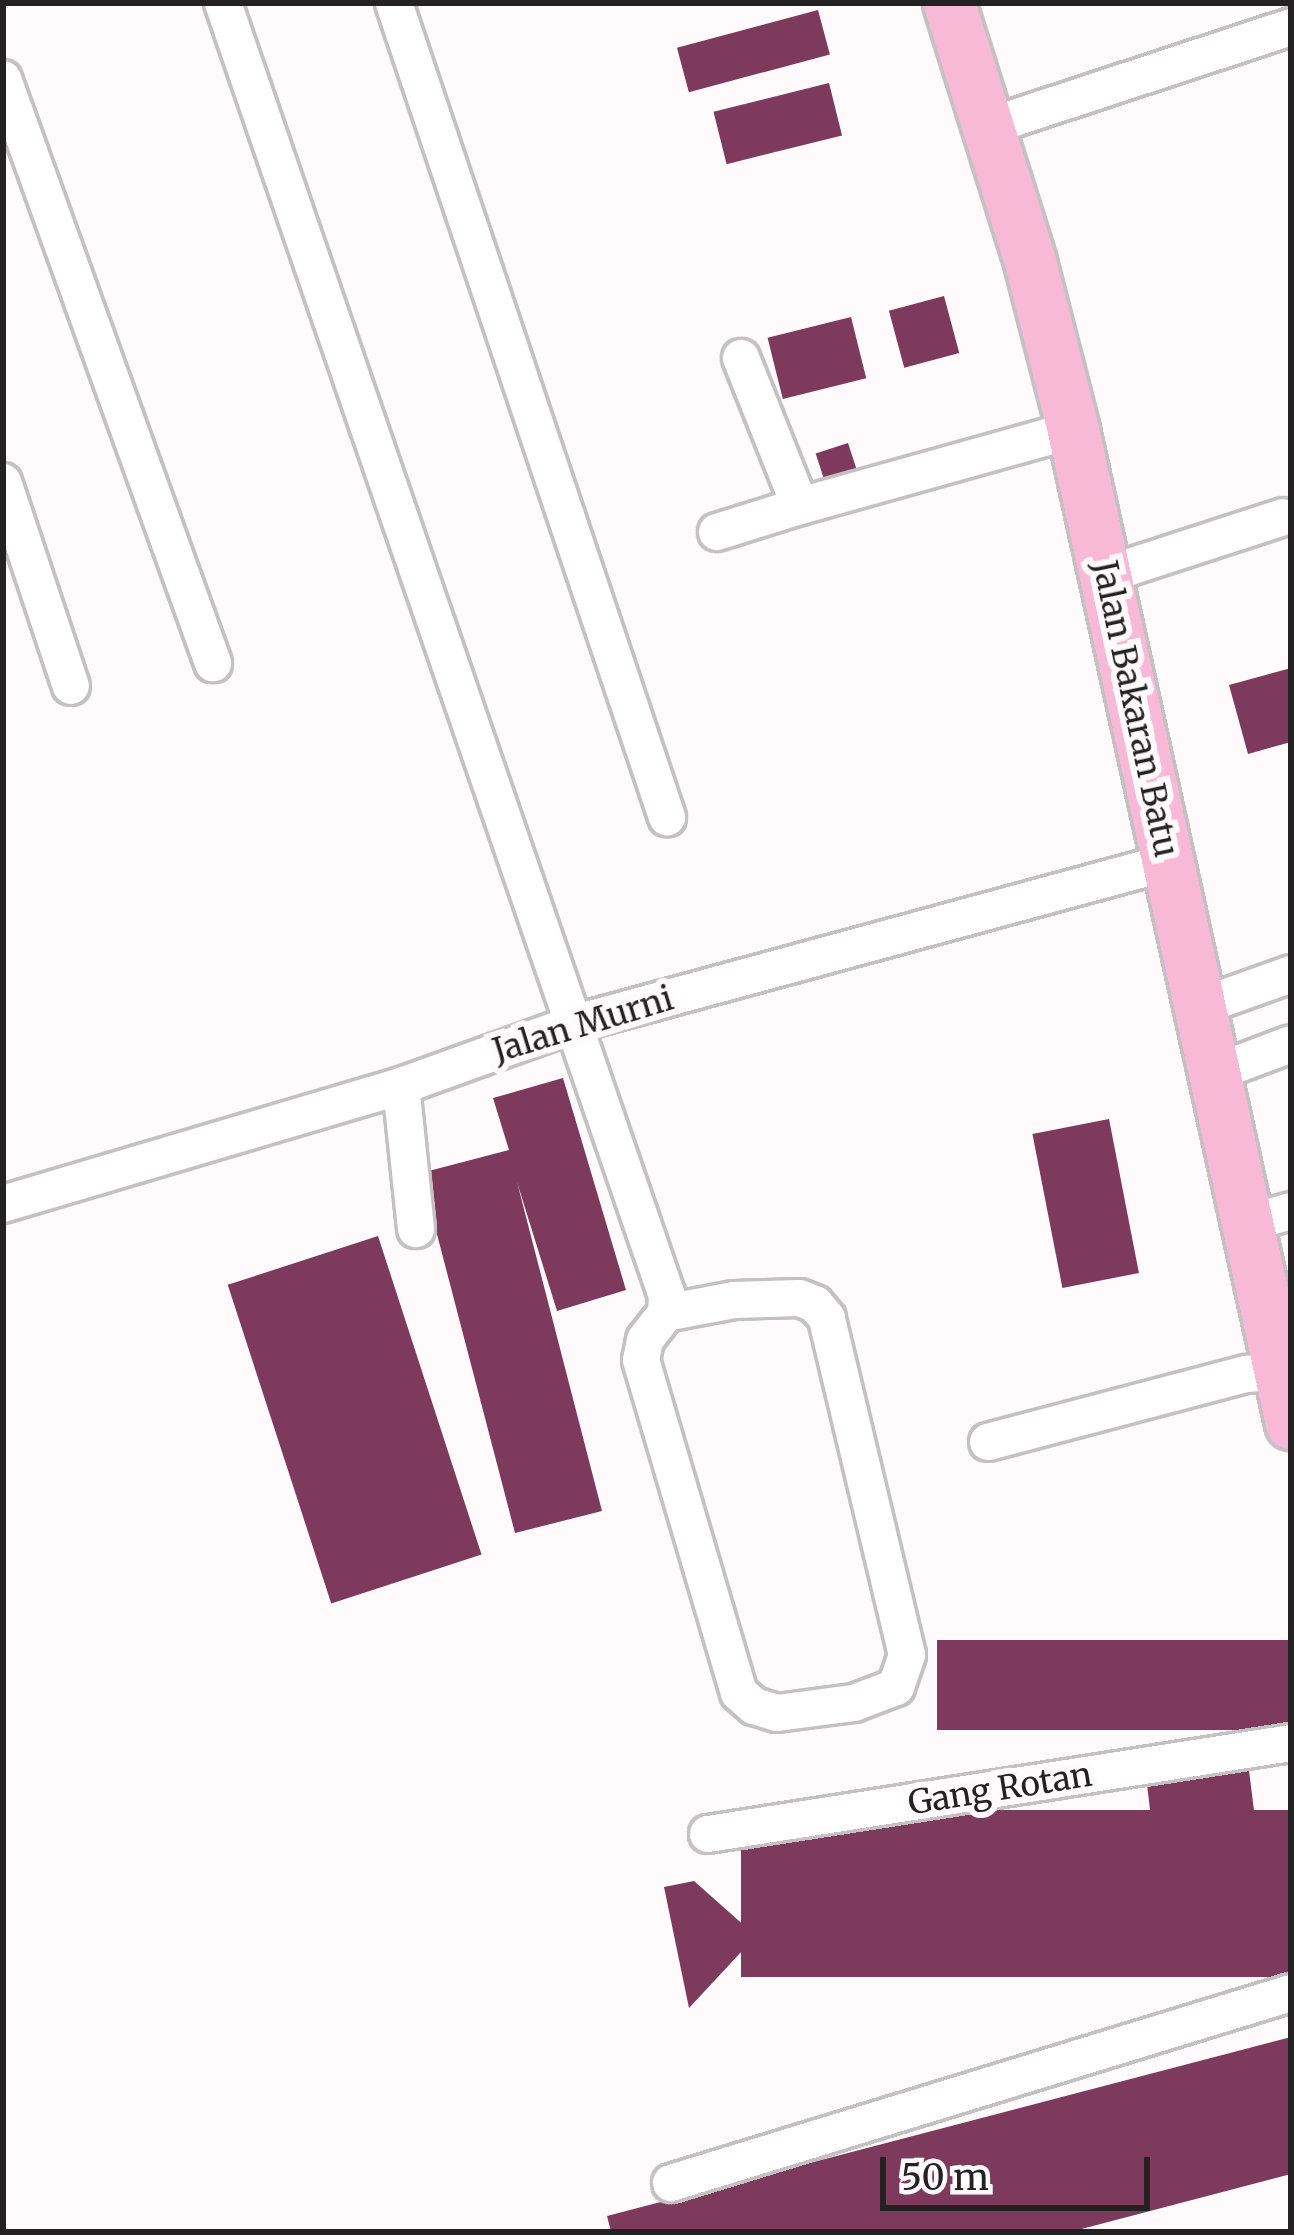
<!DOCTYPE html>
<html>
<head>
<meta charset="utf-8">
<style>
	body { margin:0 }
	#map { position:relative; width:1294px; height:2235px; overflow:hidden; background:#fffafc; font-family:Merriweather,serif }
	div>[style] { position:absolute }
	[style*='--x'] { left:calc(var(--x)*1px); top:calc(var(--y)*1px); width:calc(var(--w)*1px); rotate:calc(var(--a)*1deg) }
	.building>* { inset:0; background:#7d3a5d; transform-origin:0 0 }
	.roads { filter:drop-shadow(3px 0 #c5c1c3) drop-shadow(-3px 0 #c5c1c3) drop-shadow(0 3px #c5c1c3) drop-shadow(0 -3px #c5c1c3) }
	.minor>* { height:36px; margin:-18px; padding:0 18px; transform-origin:18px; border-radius:18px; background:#fff }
	.highway>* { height:51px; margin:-25.5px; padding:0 25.5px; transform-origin:25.5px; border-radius:25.5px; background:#f8b9d6 }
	span { translate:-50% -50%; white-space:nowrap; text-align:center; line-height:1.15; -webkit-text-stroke:12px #fffafc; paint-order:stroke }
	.street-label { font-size:33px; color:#232122 }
	.frame { position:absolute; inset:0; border:6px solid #232122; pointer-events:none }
	.scale { position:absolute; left:880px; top:2157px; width:270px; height:54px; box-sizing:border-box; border:6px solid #232122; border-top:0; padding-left:15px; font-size:36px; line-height:42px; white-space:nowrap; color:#232122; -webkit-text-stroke:9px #fffafc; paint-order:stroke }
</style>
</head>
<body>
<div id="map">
	<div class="building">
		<i style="left:818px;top:10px;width:46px;height:146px;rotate:75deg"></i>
		<i style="left:829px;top:83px;width:54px;height:119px;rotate:76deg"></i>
		<i style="left:944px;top:296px;width:59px;height:57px;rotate:75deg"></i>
		<i style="left:851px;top:317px;width:63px;height:86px;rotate:76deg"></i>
		<i style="left:848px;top:443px;width:39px;height:34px;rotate:72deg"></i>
		<i style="clip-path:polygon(1291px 668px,1291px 742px,1248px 754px,1229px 685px)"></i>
		<i style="clip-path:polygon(563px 1078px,626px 1290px,557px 1311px,517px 1182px,602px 1511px,515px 1533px,421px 1173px,509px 1150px,493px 1098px)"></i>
		<i style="left:1109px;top:1119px;width:157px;height:78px;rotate:79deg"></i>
		<i style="left:378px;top:1236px;width:335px;height:158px;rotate:72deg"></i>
		<i style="left:1291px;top:1640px;width:90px;height:354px;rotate:90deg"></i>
		<i style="left:1248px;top:1762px;width:52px;height:103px;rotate:83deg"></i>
		<i style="left:1291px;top:1810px;width:167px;height:550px;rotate:90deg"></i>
		<i style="clip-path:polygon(694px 1881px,756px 1936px,689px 2008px,664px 1887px)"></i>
		<i style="clip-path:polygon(1291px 2037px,1291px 2174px,1070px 2232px,611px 2232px,607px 2216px)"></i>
	</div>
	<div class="roads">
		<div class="minor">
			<i style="--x:223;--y:3;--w:1367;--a:71.05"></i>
			<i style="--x:667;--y:1296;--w:17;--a:93"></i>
			<i style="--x:666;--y:1313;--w:34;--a:128"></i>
			<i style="--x:645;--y:1340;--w:20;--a:101"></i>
			<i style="--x:641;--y:1360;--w:347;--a:73.6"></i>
			<i style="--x:739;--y:1693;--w:20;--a:41"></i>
			<i style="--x:754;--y:1706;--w:24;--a:17"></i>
			<i style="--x:777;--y:1713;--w:78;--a:-7.4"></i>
			<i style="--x:854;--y:1703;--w:45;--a:-20.9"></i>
			<i style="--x:896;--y:1687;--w:34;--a:-71"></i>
			<i style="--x:907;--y:1655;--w:346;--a:-103.4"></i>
			<i style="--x:827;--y:1318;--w:18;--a:-131"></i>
			<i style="--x:815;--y:1304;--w:17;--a:-159"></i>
			<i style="--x:799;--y:1298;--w:65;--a:178.2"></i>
			<i style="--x:734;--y:1300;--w:69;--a:169.2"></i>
			<i style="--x:394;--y:3;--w:859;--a:71.46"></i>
			<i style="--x:3;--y:79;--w:621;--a:70.22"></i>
			<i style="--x:987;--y:127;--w:320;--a:-18.2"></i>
			<i style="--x:741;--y:358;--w:159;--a:68.3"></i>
			<i style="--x:800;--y:506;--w:283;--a:-15.6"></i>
			<i style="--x:3;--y:482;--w:215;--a:71.6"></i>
			<i style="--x:717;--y:532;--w:87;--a:-17.4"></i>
			<i style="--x:1105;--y:575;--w:187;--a:-18"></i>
			<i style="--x:1199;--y:1007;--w:98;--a:-19.7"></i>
			<i style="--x:1214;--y:1073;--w:82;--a:-20.6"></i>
			<i style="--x:401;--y:1086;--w:144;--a:84"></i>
			<i style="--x:3;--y:1204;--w:415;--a:-16.5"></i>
			<i style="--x:401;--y:1086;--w:186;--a:-19.8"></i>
			<i style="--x:576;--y:1023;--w:614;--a:-15.19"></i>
			<i style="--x:1249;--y:1223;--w:44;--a:-15.9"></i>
			<i style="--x:988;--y:1442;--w:267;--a:-14.8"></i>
			<i style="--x:1246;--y:1374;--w:35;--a:-5"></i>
			<i style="--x:708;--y:1834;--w:590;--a:-8.87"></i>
			<i style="--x:671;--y:2183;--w:648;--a:-17.04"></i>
		</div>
		<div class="highway">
			<i style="--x:949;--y:3;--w:271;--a:72.6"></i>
			<i style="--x:1030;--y:262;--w:173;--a:75.6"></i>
			<i style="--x:1073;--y:430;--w:1017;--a:77.62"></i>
		</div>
	</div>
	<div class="street-label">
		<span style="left:1135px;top:709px;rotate:78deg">Jalan Bakaran Batu</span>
		<span style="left:583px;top:1025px;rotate:-17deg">Jalan Murni</span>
		<span style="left:1000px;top:1789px;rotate:-9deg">Gang Rotan</span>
	</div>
	<div class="frame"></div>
	<div class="scale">50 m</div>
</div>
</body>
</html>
